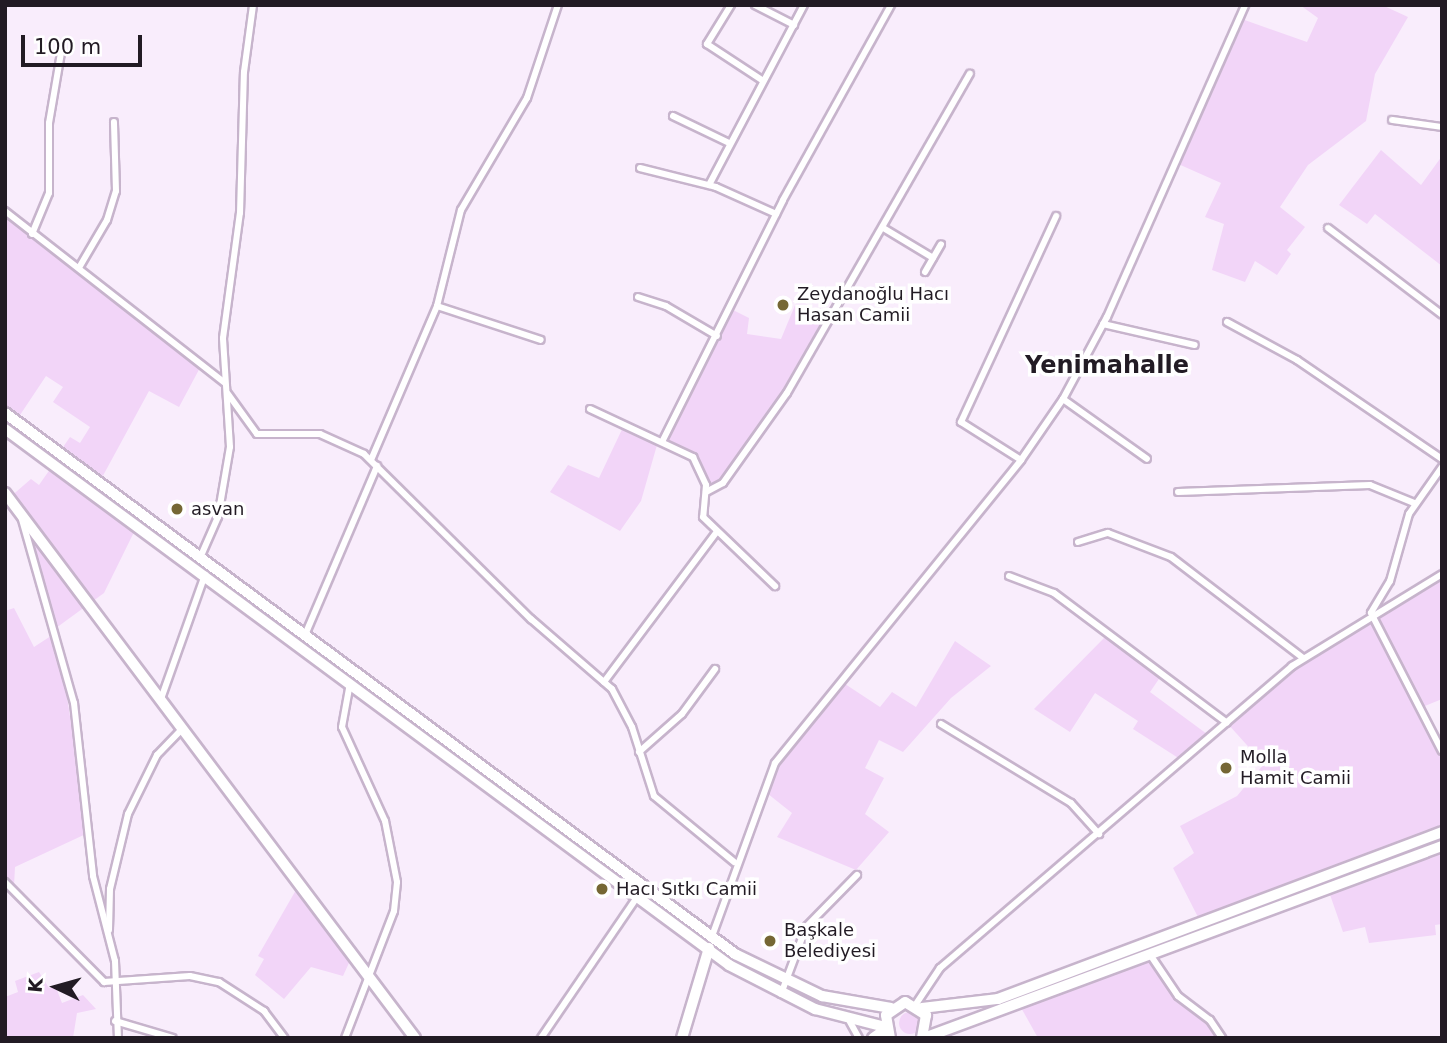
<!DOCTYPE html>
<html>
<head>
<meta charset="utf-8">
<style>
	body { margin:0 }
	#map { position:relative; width:1447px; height:1043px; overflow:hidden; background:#f9edfc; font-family:"DejaVu Sans",sans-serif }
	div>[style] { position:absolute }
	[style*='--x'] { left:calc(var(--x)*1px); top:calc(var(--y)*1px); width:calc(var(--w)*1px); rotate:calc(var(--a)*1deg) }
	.green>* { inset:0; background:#f2d5f8 }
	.round { border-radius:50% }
	.roads { filter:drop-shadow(2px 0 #c7b4cc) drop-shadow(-2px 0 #c7b4cc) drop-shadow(0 2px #c7b4cc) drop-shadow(0 -2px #c7b4cc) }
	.street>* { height:6px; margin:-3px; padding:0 3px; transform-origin:3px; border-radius:3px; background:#fff }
	.secondary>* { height:10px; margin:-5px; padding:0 5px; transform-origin:5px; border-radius:5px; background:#fff }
	.dots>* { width:19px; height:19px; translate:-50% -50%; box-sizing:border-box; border:4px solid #fff; border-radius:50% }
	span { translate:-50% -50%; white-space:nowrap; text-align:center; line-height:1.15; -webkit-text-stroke:7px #fff; paint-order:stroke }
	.poi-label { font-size:18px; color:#221b24 }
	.left { translate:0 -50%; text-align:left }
	.district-label { font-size:24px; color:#221b24; font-weight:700 }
	.frame { position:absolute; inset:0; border:7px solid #221b24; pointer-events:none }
	.north { position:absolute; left:21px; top:952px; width:70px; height:70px; -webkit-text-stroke:5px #fff; paint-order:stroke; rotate:275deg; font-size:19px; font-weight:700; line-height:28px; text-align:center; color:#221b24 }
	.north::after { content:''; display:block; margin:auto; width:24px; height:32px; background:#221b24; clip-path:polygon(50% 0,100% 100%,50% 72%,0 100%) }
	.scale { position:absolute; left:21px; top:35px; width:121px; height:32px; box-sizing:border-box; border:4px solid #221b24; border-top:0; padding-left:9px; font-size:21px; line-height:24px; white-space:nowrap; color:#221b24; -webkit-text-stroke:5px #fff; paint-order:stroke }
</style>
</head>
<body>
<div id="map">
	<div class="green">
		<i style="clip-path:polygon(1300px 5px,1382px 5px,1408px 17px,1375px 74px,1366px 121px,1308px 165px,1280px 207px,1305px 227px,1287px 250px,1291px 254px,1277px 275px,1255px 261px,1245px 282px,1212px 270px,1224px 224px,1205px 217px,1221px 183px,1176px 163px,1239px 18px,1307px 42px,1318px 18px)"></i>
		<i style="clip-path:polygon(1381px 150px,1421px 185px,1442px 156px,1442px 266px,1375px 214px,1367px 224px,1339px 205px)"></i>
		<i style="clip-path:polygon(5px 211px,202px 364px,179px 407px,149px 391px,99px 483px,59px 453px,70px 437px,80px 443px,90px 427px,53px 402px,63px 387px,46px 376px,16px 421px,5px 413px)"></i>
		<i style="clip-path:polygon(798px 298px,831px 321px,729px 476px,711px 491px,689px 452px,663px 440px,731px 309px,749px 318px,747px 334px,781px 339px)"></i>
		<i style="clip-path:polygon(625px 423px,659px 438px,641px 501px,620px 531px,550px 492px,568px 465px,599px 478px)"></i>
		<i style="clip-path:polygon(53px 465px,137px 526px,104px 593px,56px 628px,20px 513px,9px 498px,31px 479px,39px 485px)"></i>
		<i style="clip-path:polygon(1442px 574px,1442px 699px,1420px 708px,1442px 751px,1442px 832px,1201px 923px,1173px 868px,1194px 853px,1180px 826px,1237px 796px,1264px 764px,1227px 723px,1324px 642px)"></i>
		<i style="clip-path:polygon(14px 608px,34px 647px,57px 632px,88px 833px,15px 867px,14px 886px,5px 882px,5px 611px)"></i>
		<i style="clip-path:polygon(1105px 637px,1161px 676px,1150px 692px,1211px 737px,1183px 761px,1133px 729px,1138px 721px,1095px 693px,1070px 732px,1034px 709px)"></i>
		<i style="clip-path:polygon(955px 641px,991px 666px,951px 698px,903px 752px,879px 740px,865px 768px,884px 778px,865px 814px,889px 832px,856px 870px,777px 837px,792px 813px,763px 790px,775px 763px,842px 682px,880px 707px,892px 692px,916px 707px)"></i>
		<i style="clip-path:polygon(1442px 846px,1442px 924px,1435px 925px,1436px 935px,1369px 943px,1365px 927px,1343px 932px,1328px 889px)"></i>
		<i style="clip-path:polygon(300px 883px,354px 952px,343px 976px,311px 967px,284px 999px,255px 975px,264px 959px,258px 956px)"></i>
		<i style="clip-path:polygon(1151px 956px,1173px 990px,1222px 1038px,1038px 1038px,1019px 1004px)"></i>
		<i style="clip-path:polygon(39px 972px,49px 988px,55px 985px,62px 1003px,83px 995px,96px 1009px,77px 1013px,73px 1038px,5px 1038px,5px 997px,18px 992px,15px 981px)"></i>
		<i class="round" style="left:899px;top:1012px;width:22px;height:22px"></i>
	</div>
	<div class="roads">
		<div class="street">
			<i style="--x:731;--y:5;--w:46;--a:121.6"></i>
			<i style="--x:707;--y:44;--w:66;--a:33.2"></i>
			<i style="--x:755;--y:5;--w:44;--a:27.1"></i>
			<i style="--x:673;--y:116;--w:62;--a:25.7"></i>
			<i style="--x:1392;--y:120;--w:50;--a:8"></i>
			<i style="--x:640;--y:168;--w:78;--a:14"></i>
			<i style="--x:716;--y:187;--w:66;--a:24.2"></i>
			<i style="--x:709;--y:185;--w:204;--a:-62.2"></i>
			<i style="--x:5;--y:211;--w:279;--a:38"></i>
			<i style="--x:1328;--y:228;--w:143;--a:37.3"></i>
			<i style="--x:885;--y:229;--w:56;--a:31.1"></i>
			<i style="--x:32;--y:234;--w:44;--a:-67.5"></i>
			<i style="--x:49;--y:193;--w:70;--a:-90"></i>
			<i style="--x:49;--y:123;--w:71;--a:-80.3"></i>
			<i style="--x:80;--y:266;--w:53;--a:-59.6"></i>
			<i style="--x:107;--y:220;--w:30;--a:-73"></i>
			<i style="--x:116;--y:191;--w:69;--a:-91.7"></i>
			<i style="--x:925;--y:272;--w:32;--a:-60"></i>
			<i style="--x:638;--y:297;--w:29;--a:18"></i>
			<i style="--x:666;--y:306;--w:59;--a:30.5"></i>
			<i style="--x:437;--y:306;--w:109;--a:18.1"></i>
			<i style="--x:1227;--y:322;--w:80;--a:28.5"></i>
			<i style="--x:1297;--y:360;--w:176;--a:34.3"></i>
			<i style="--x:1103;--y:324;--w:94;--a:12.9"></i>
			<i style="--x:228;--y:394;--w:49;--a:54.1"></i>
			<i style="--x:257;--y:434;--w:63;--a:0"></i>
			<i style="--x:320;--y:434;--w:48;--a:24.4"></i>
			<i style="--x:364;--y:454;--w:235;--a:44.7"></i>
			<i style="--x:531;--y:619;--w:107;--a:40.8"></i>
			<i style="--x:612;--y:689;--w:43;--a:62.2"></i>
			<i style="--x:632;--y:727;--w:72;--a:72.3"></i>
			<i style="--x:654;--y:796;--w:104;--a:39.5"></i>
			<i style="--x:1063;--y:399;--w:103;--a:35.5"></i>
			<i style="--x:590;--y:409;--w:114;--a:25"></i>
			<i style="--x:693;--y:457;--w:31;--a:65"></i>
			<i style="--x:706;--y:485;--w:32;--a:95"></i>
			<i style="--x:703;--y:517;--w:100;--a:43.8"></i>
			<i style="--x:663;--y:440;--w:268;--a:-63.4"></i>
			<i style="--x:783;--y:200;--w:223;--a:-61"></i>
			<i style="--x:371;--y:460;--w:168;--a:-66.8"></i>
			<i style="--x:437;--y:306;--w:99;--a:-76"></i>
			<i style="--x:461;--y:210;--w:130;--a:-59.5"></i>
			<i style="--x:527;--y:98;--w:98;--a:-71.6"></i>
			<i style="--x:1021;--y:460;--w:71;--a:-147.7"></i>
			<i style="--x:961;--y:422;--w:227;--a:-65.2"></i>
			<i style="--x:1442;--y:467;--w:57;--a:125.1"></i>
			<i style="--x:1409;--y:514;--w:70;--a:105.8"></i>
			<i style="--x:1390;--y:581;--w:37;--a:121"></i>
			<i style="--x:1371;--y:613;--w:155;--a:62.8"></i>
			<i style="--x:706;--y:492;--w:19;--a:-28"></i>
			<i style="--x:723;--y:483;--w:110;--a:-54.6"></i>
			<i style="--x:787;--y:393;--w:368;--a:-60.2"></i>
			<i style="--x:1178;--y:492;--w:192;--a:-2.1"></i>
			<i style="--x:1370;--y:485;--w:48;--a:22.2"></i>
			<i style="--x:21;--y:516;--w:194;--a:74.2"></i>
			<i style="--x:74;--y:703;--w:174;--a:83.7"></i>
			<i style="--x:93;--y:876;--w:88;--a:75.5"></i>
			<i style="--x:115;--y:961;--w:77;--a:87.8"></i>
			<i style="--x:1078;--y:542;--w:31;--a:-17"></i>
			<i style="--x:1108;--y:533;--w:67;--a:20.9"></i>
			<i style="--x:1171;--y:557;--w:166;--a:37.4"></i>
			<i style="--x:200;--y:558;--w:45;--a:-66.3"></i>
			<i style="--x:218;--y:517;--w:71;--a:-80.3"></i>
			<i style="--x:230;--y:447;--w:109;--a:-93.7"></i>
			<i style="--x:223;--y:338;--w:126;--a:-82.3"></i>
			<i style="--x:240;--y:213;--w:141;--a:-88.4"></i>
			<i style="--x:244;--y:72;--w:68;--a:-82.3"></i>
			<i style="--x:1009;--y:576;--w:48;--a:20.7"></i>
			<i style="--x:1054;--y:593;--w:216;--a:36.9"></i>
			<i style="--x:305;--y:635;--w:184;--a:-66.9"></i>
			<i style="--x:604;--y:682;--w:186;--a:-53.1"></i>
			<i style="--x:161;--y:699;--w:132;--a:-70.5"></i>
			<i style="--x:941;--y:724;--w:152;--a:31.3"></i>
			<i style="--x:1071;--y:803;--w:42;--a:47.9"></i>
			<i style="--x:639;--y:752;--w:57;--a:-41.5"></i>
			<i style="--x:682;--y:714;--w:56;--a:-53.7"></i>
			<i style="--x:5;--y:882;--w:141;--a:45.3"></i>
			<i style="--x:104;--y:982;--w:86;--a:-4"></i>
			<i style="--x:190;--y:976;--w:30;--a:12"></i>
			<i style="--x:219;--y:982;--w:54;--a:32.8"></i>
			<i style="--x:264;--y:1011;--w:34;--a:53"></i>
			<i style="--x:109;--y:930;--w:41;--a:-88.6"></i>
			<i style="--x:110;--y:889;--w:77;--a:-76.5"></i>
			<i style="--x:128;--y:814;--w:66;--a:-63.8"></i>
			<i style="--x:157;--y:755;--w:37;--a:-46"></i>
			<i style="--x:711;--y:939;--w:187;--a:-70"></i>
			<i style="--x:775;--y:763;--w:390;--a:-50.9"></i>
			<i style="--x:1021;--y:460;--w:74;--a:-55.5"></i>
			<i style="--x:1063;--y:399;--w:93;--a:-61.8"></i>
			<i style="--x:1107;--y:317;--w:341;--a:-66.1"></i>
			<i style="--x:1151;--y:956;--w:48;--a:56"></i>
			<i style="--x:1178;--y:996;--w:40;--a:37"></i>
			<i style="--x:1210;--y:1020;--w:22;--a:56"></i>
			<i style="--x:781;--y:994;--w:72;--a:-69.5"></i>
			<i style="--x:806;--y:927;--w:73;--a:-45.6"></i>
			<i style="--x:916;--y:1004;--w:43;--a:-56.3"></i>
			<i style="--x:940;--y:968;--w:464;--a:-40.6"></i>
			<i style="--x:1292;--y:666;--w:176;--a:-31.5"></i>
			<i style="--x:115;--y:1021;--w:60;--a:16.3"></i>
			<i style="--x:850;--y:1022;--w:18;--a:61"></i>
			<i style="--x:345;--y:1038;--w:136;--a:-68.9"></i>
			<i style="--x:394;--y:911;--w:29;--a:-84"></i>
			<i style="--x:397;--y:882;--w:62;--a:-101.1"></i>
			<i style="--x:385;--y:821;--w:103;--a:-114.6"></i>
			<i style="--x:342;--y:727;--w:45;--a:-79.7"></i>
			<i style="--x:541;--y:1038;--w:172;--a:-55.7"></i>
		</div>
		<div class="secondary">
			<i style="--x:5;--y:413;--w:909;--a:36.54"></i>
			<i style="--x:735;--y:954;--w:97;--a:25.8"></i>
			<i style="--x:822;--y:996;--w:70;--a:9.9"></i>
			<i style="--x:5;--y:429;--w:901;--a:36.51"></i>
			<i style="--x:729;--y:965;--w:97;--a:27.1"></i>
			<i style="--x:815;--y:1009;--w:72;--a:14.4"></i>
			<i style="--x:5;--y:493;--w:682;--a:53.05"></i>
			<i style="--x:922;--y:1008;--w:77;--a:-6.8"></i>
			<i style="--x:998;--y:999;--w:474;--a:-20.6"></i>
			<i style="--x:682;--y:1038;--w:94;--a:-73.3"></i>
			<i style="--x:873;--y:1038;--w:16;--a:-35"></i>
			<i style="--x:890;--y:1038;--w:23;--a:-100"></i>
			<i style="--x:886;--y:1015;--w:23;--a:-34"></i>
			<i style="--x:905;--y:1002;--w:25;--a:32"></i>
			<i style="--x:926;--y:1015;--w:23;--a:100"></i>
			<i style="--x:924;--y:1038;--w:552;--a:-20.34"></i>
		</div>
	</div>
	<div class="dots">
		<i style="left:783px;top:305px;background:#756734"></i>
		<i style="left:177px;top:509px;background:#756734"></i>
		<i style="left:1226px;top:768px;background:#756734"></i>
		<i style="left:602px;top:889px;background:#756734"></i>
		<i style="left:770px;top:941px;background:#756734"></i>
	</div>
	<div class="poi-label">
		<span class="left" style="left:797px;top:305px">Zeydanoğlu Hacı<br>Hasan Camii</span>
		<span class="left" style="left:191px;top:509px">asvan</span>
		<span class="left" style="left:1240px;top:768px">Molla<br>Hamit Camii</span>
		<span class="left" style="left:616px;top:889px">Hacı Sıtkı Camii</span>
		<span class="left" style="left:784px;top:941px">Başkale<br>Belediyesi</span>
	</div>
	<div class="district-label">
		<span style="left:1107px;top:366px">Yenimahalle</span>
	</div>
	<div class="frame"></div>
	<div class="north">K</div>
	<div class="scale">100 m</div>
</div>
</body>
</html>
